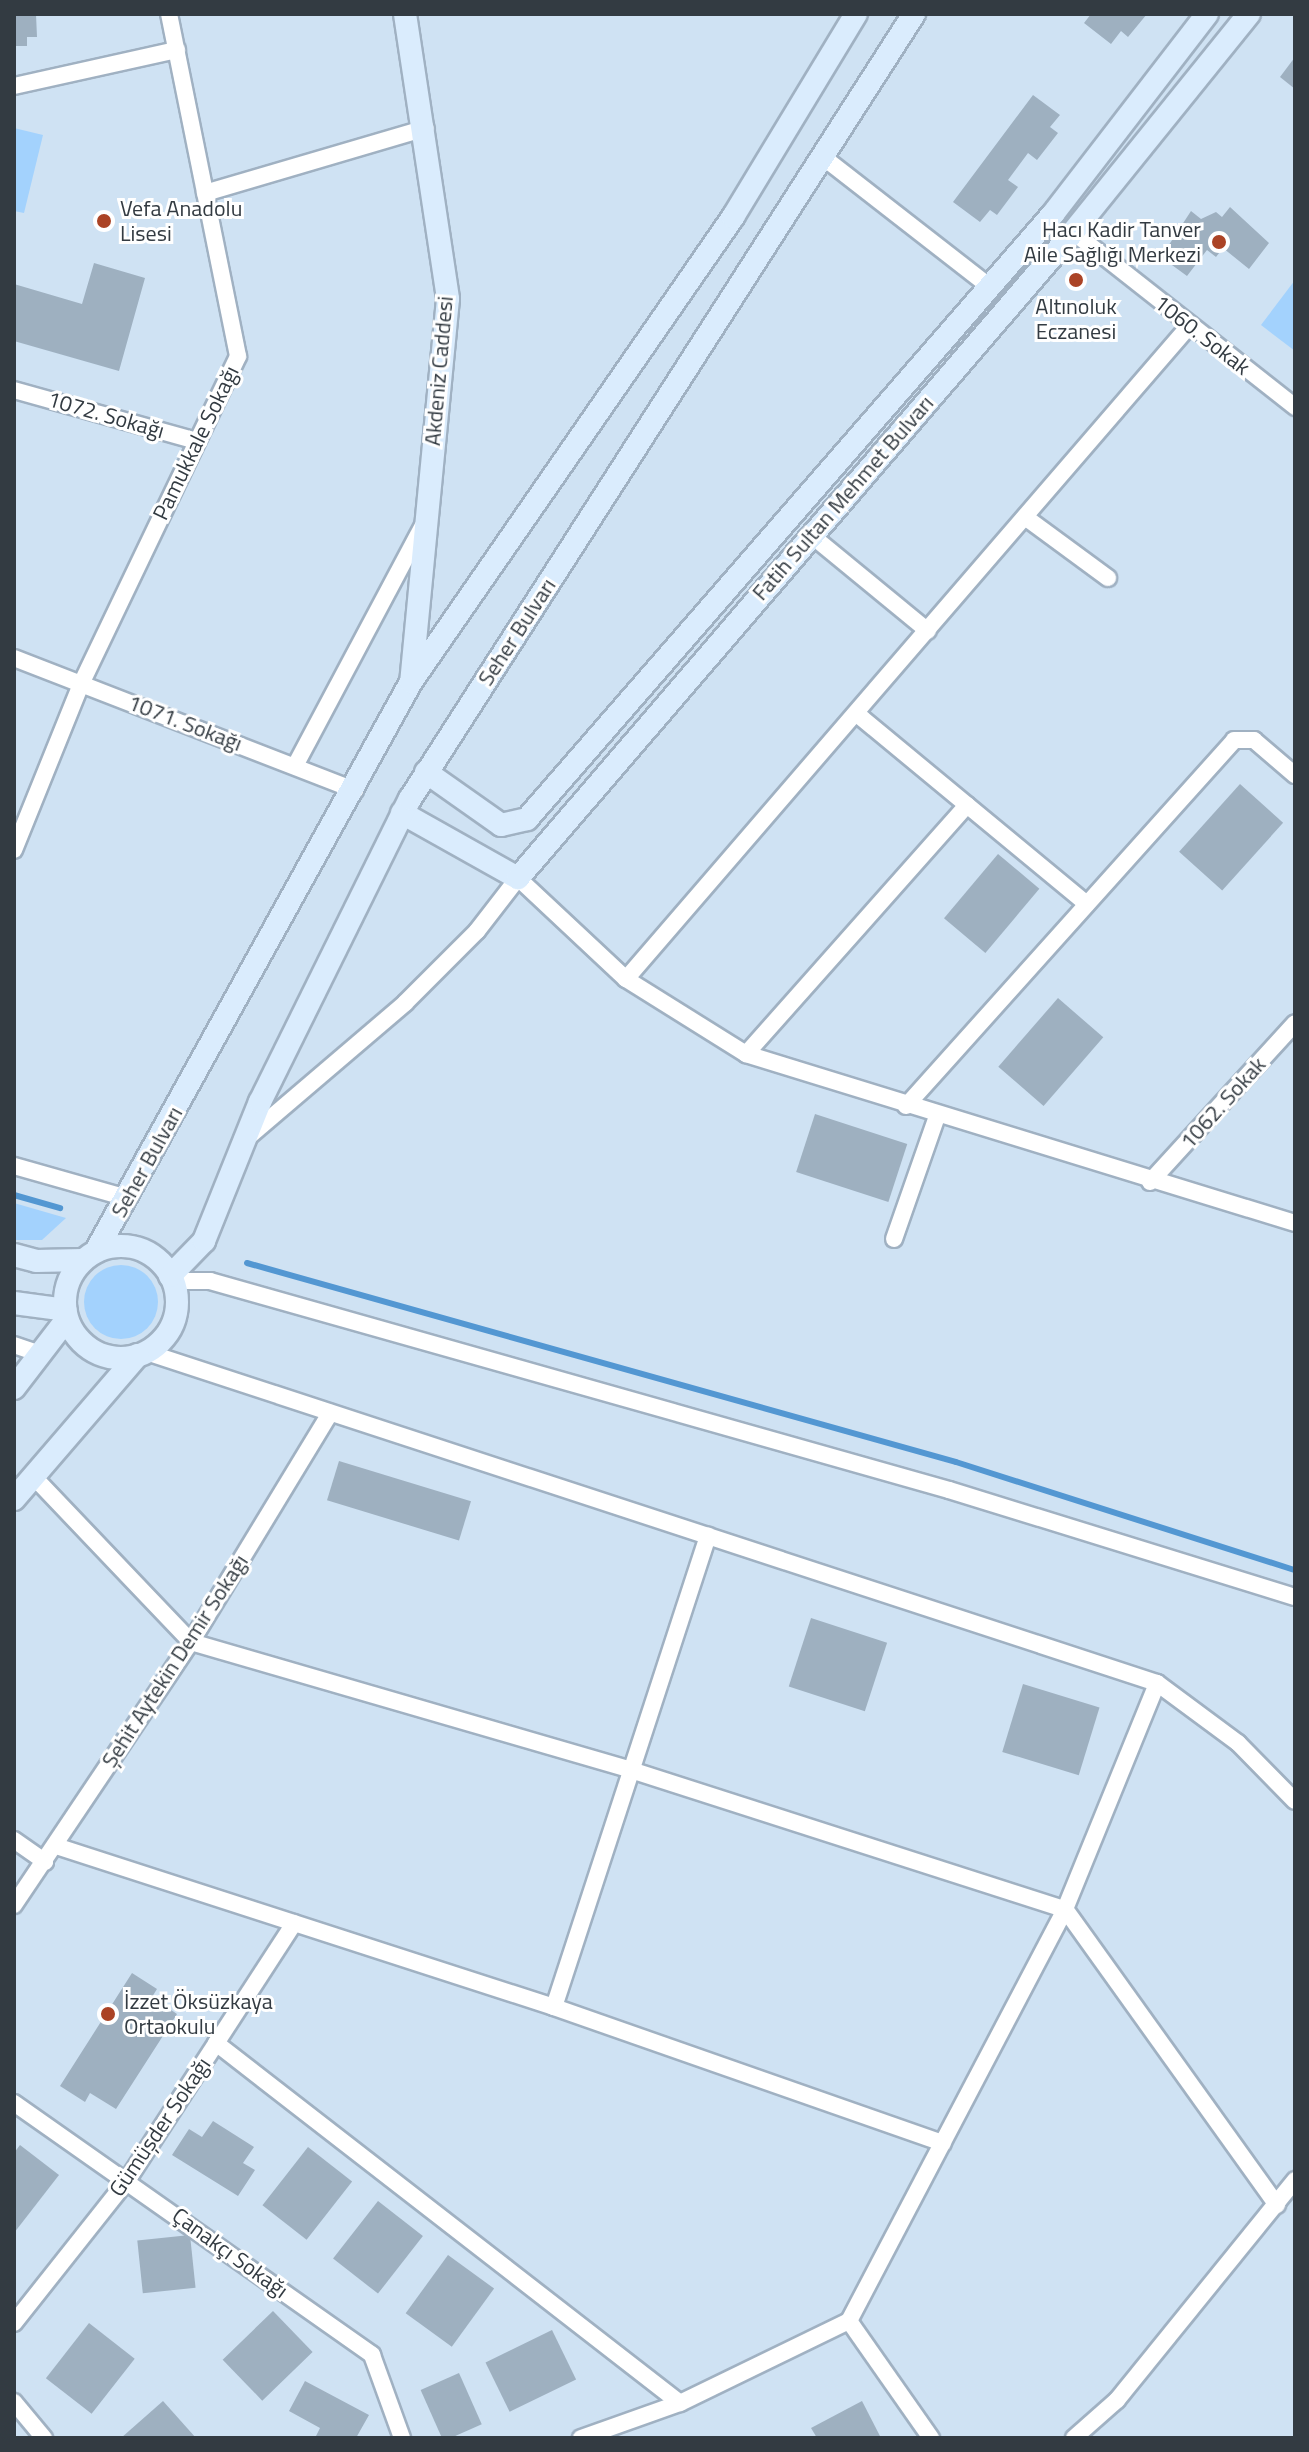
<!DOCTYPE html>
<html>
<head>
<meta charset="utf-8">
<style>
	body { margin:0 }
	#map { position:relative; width:1309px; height:2452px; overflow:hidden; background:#cfe2f3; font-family:"Titillium Web",sans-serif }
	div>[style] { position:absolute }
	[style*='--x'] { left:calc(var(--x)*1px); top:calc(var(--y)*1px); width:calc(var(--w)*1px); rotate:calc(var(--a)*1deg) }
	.green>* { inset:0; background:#a3d2fd }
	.round { border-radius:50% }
	.stream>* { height:6px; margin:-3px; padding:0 3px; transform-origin:3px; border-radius:3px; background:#5397d2 }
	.building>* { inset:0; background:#9eb0c0; transform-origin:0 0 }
	.roads { filter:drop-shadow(2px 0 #a0b1c2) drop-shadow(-2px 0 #a0b1c2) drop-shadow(0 2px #a0b1c2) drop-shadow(0 -2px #a0b1c2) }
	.street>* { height:16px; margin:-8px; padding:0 8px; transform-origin:8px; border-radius:8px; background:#fff }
	.secondary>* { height:22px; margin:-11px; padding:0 11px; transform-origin:11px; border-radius:11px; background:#daecfd }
	.secondary>.ring { margin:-11px; padding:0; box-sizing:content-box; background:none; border:22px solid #daecfd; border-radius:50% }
	.dots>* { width:22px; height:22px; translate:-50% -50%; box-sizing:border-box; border:4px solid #fff; border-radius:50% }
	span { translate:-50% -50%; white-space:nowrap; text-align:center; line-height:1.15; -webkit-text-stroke:6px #fff; paint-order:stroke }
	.poi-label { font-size:22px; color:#333b42 }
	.left { translate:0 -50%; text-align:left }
	.right { translate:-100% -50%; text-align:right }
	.street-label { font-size:22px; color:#333b42 }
	.frame { position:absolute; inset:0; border:16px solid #333b42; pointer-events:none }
</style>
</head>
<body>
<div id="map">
	<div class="green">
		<i style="clip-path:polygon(14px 128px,43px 135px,24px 213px,14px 211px)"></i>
		<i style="clip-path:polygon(1295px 280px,1295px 351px,1261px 325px)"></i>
		<i style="clip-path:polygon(14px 1203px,66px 1218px,42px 1240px,14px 1240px)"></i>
		<i class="round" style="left:84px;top:1265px;width:74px;height:74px"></i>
	</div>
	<div class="stream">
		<i style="--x:14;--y:1195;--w:48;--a:15.8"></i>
		<i style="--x:247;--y:1263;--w:736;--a:15.68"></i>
		<i style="--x:956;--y:1462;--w:356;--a:17.7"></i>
	</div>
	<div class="building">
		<i style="clip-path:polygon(14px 14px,36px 14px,37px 37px,27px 37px,27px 46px,14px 46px)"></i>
		<i style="clip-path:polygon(1091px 14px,1147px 14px,1128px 37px,1121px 31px,1111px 44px,1084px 23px)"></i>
		<i style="clip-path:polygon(1295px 57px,1295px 89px,1280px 77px)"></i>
		<i style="clip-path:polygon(1033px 95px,1060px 115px,1050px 127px,1058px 133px,1037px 160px,1028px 153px,1008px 180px,1018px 187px,997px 215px,990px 210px,980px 222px,953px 202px)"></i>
		<i style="clip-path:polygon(1230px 207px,1269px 243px,1249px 269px,1223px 248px,1216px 257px,1207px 250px,1187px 276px,1161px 257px,1191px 211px,1201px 219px,1216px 212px,1222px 217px)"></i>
		<i style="clip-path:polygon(94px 263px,145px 278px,119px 371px,14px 341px,14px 284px,82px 304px)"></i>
		<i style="left:1240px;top:784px;width:58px;height:91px;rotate:42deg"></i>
		<i style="left:998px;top:854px;width:54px;height:84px;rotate:40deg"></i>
		<i style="left:1058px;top:998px;width:60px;height:91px;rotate:41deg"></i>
		<i style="left:815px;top:1114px;width:97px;height:61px;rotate:18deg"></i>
		<i style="left:339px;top:1461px;width:138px;height:41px;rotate:17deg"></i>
		<i style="left:811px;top:1618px;width:80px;height:72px;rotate:18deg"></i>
		<i style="left:1023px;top:1684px;width:80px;height:71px;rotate:17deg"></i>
		<i style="clip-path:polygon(132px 1973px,157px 1989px,152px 1997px,177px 2014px,116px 2109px,90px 2093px,85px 2102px,60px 2086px)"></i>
		<i style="clip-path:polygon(213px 2121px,254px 2147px,243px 2163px,255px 2170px,238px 2196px,172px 2155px,189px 2129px,202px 2137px)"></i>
		<i style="clip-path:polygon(20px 2145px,59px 2175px,14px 2233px,14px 2153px)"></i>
		<i style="left:308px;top:2147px;width:56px;height:74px;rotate:38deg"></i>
		<i style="left:378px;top:2201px;width:57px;height:73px;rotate:38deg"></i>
		<i style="left:190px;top:2235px;width:53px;height:53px;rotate:84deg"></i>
		<i style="left:448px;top:2255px;width:57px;height:72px;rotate:36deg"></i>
		<i style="left:273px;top:2311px;width:57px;height:70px;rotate:46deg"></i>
		<i style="left:89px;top:2323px;width:58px;height:70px;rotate:38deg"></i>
		<i style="left:552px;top:2330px;width:55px;height:74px;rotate:64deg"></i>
		<i style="left:459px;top:2373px;width:56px;height:42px;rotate:66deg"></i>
		<i style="clip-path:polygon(305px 2381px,369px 2415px,356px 2438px,315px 2438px,320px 2428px,289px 2411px)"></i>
		<i style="clip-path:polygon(163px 2401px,196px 2438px,121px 2438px)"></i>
		<i style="clip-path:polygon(862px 2401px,881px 2438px,817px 2438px,811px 2428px)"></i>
	</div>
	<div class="roads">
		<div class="street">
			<i style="--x:14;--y:86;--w:167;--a:-12.5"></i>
			<i style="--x:823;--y:157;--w:212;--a:37.9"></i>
			<i style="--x:205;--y:193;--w:230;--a:-16.4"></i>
			<i style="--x:1073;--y:232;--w:283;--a:38.2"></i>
			<i style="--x:14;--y:390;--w:190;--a:15.6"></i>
			<i style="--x:1025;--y:517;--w:103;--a:36.3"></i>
			<i style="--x:811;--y:535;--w:151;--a:39.4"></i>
			<i style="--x:14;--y:658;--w:366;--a:21.2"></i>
			<i style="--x:857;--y:714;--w:298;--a:39.6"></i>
			<i style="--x:295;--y:766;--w:271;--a:-62"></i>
			<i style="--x:14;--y:850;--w:181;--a:-68"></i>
			<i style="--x:82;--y:682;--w:361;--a:-64.4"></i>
			<i style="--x:238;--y:356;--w:349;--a:-101.4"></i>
			<i style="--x:626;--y:979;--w:864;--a:-49.23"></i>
			<i style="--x:746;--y:1054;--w:333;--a:-48.4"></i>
			<i style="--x:906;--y:1106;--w:491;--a:-48.1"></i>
			<i style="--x:1234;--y:740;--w:20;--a:0"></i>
			<i style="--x:1254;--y:740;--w:54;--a:40.5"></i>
			<i style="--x:246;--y:1139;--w:209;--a:-40.5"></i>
			<i style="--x:405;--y:1003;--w:102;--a:-45"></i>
			<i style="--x:477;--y:931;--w:67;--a:-52.3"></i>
			<i style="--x:518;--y:878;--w:148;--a:43.1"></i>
			<i style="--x:626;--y:979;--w:142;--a:32"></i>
			<i style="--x:746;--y:1054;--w:574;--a:17.11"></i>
			<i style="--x:14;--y:1166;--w:117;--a:15.8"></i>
			<i style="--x:1150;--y:1182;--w:215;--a:-47.6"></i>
			<i style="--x:894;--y:1239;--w:130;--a:-70.7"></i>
			<i style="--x:173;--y:1281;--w:37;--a:0"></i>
			<i style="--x:210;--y:1281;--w:768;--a:15.79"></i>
			<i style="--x:949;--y:1490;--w:362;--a:17.2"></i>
			<i style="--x:14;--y:1345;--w:28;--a:19"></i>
			<i style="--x:146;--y:1352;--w:1064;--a:18.13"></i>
			<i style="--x:1157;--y:1683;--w:101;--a:36.5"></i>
			<i style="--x:1238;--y:1743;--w:81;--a:45.5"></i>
			<i style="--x:33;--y:1476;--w:229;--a:46.4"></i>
			<i style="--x:191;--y:1642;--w:455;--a:16.2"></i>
			<i style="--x:628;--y:1769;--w:459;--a:17.8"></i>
			<i style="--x:1065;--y:1909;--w:364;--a:54.4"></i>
			<i style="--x:14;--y:1840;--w:38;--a:35"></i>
			<i style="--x:56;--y:1846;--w:523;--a:17.92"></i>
			<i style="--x:554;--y:2007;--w:412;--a:19.3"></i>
			<i style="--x:14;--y:1905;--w:317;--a:-56.1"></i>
			<i style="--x:191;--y:1642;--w:268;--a:-58.7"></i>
			<i style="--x:554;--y:2007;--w:496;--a:-71.9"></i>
			<i style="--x:216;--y:2043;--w:587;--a:37.81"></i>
			<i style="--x:14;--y:2103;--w:438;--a:35.1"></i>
			<i style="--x:372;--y:2355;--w:88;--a:70.1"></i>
			<i style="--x:849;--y:2321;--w:143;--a:55"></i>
			<i style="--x:14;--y:2323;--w:184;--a:-51.6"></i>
			<i style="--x:128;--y:2179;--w:305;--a:-57"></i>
			<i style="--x:14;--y:2402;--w:47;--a:50.2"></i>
			<i style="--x:581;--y:2438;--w:105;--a:-19.5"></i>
			<i style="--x:680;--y:2403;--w:188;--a:-25.9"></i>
			<i style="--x:849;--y:2321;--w:465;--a:-62.3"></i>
			<i style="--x:1065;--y:1909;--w:244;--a:-67.8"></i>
			<i style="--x:1074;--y:2438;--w:57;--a:-41.5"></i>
			<i style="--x:1117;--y:2400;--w:283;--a:-51"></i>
		</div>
		<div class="secondary">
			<i style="--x:405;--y:14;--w:288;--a:81.4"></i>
			<i style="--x:448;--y:299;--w:384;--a:95.5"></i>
			<i style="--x:426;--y:772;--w:92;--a:35.2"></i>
			<i style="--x:501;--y:825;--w:27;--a:-13"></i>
			<i style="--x:527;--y:819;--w:802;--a:-49"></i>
			<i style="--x:1053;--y:214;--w:252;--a:-52.4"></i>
			<i style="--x:402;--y:813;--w:133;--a:29.3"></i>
			<i style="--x:518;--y:878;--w:852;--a:-49.33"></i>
			<i style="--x:1073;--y:232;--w:280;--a:-51.1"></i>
			<i class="ring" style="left:65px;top:1246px;width:90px;height:90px"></i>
			<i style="--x:96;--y:1251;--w:650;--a:-61.03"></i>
			<i style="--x:411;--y:682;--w:566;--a:-55.3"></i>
			<i style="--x:733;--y:217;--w:237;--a:-58.8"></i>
			<i style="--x:14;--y:1255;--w:23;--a:15"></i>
			<i style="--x:36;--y:1261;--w:47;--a:-1.2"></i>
			<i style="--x:170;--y:1276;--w:49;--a:-45.8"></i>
			<i style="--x:204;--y:1241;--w:150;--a:-68.1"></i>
			<i style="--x:260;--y:1102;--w:338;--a:-63.7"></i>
			<i style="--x:410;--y:799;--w:933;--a:-57.3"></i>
			<i style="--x:14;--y:1303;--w:52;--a:7.7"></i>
			<i style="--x:14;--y:1388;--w:87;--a:-52.5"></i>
			<i style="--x:14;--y:1499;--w:190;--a:-49.3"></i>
		</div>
	</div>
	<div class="dots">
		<i style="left:104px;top:221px;background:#ab4325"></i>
		<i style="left:1219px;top:242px;background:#ab4325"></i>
		<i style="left:1076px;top:280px;background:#ab4325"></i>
		<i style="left:108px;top:2014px;background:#ab4325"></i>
	</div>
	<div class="poi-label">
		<span class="left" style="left:120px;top:221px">Vefa Anadolu<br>Lisesi</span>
		<span class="right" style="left:1201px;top:242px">Hacı Kadir Tanver<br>Aile Sağlığı Merkezi</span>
		<span style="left:1076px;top:319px">Altınoluk<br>Eczanesi</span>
		<span class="left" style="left:124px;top:2014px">İzzet Öksüzkaya<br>Ortaokulu</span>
	</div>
	<div class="street-label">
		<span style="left:1202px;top:335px;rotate:38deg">1060. Sokak</span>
		<span style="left:439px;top:371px;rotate:-85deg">Akdeniz Caddesi</span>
		<span style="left:106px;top:415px;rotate:16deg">1072. Sokağı</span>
		<span style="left:196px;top:443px;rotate:-64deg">Pamukkale Sokağı</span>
		<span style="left:843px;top:498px;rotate:-49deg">Fatih Sultan Mehmet Bulvarı</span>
		<span style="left:517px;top:632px;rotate:-57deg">Seher Bulvarı</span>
		<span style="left:185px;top:723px;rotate:21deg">1071. Sokağı</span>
		<span style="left:1223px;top:1103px;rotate:-48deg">1062. Sokak</span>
		<span style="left:147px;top:1162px;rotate:-61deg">Seher Bulvarı</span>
		<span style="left:175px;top:1661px;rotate:-57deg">Şehit Aytekin Demir Sokağı</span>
		<span style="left:160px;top:2127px;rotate:-56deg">Gümüşder Sokağı</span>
		<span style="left:230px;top:2253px;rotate:36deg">Çanakçı Sokağı</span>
	</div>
	<div class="frame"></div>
</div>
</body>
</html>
